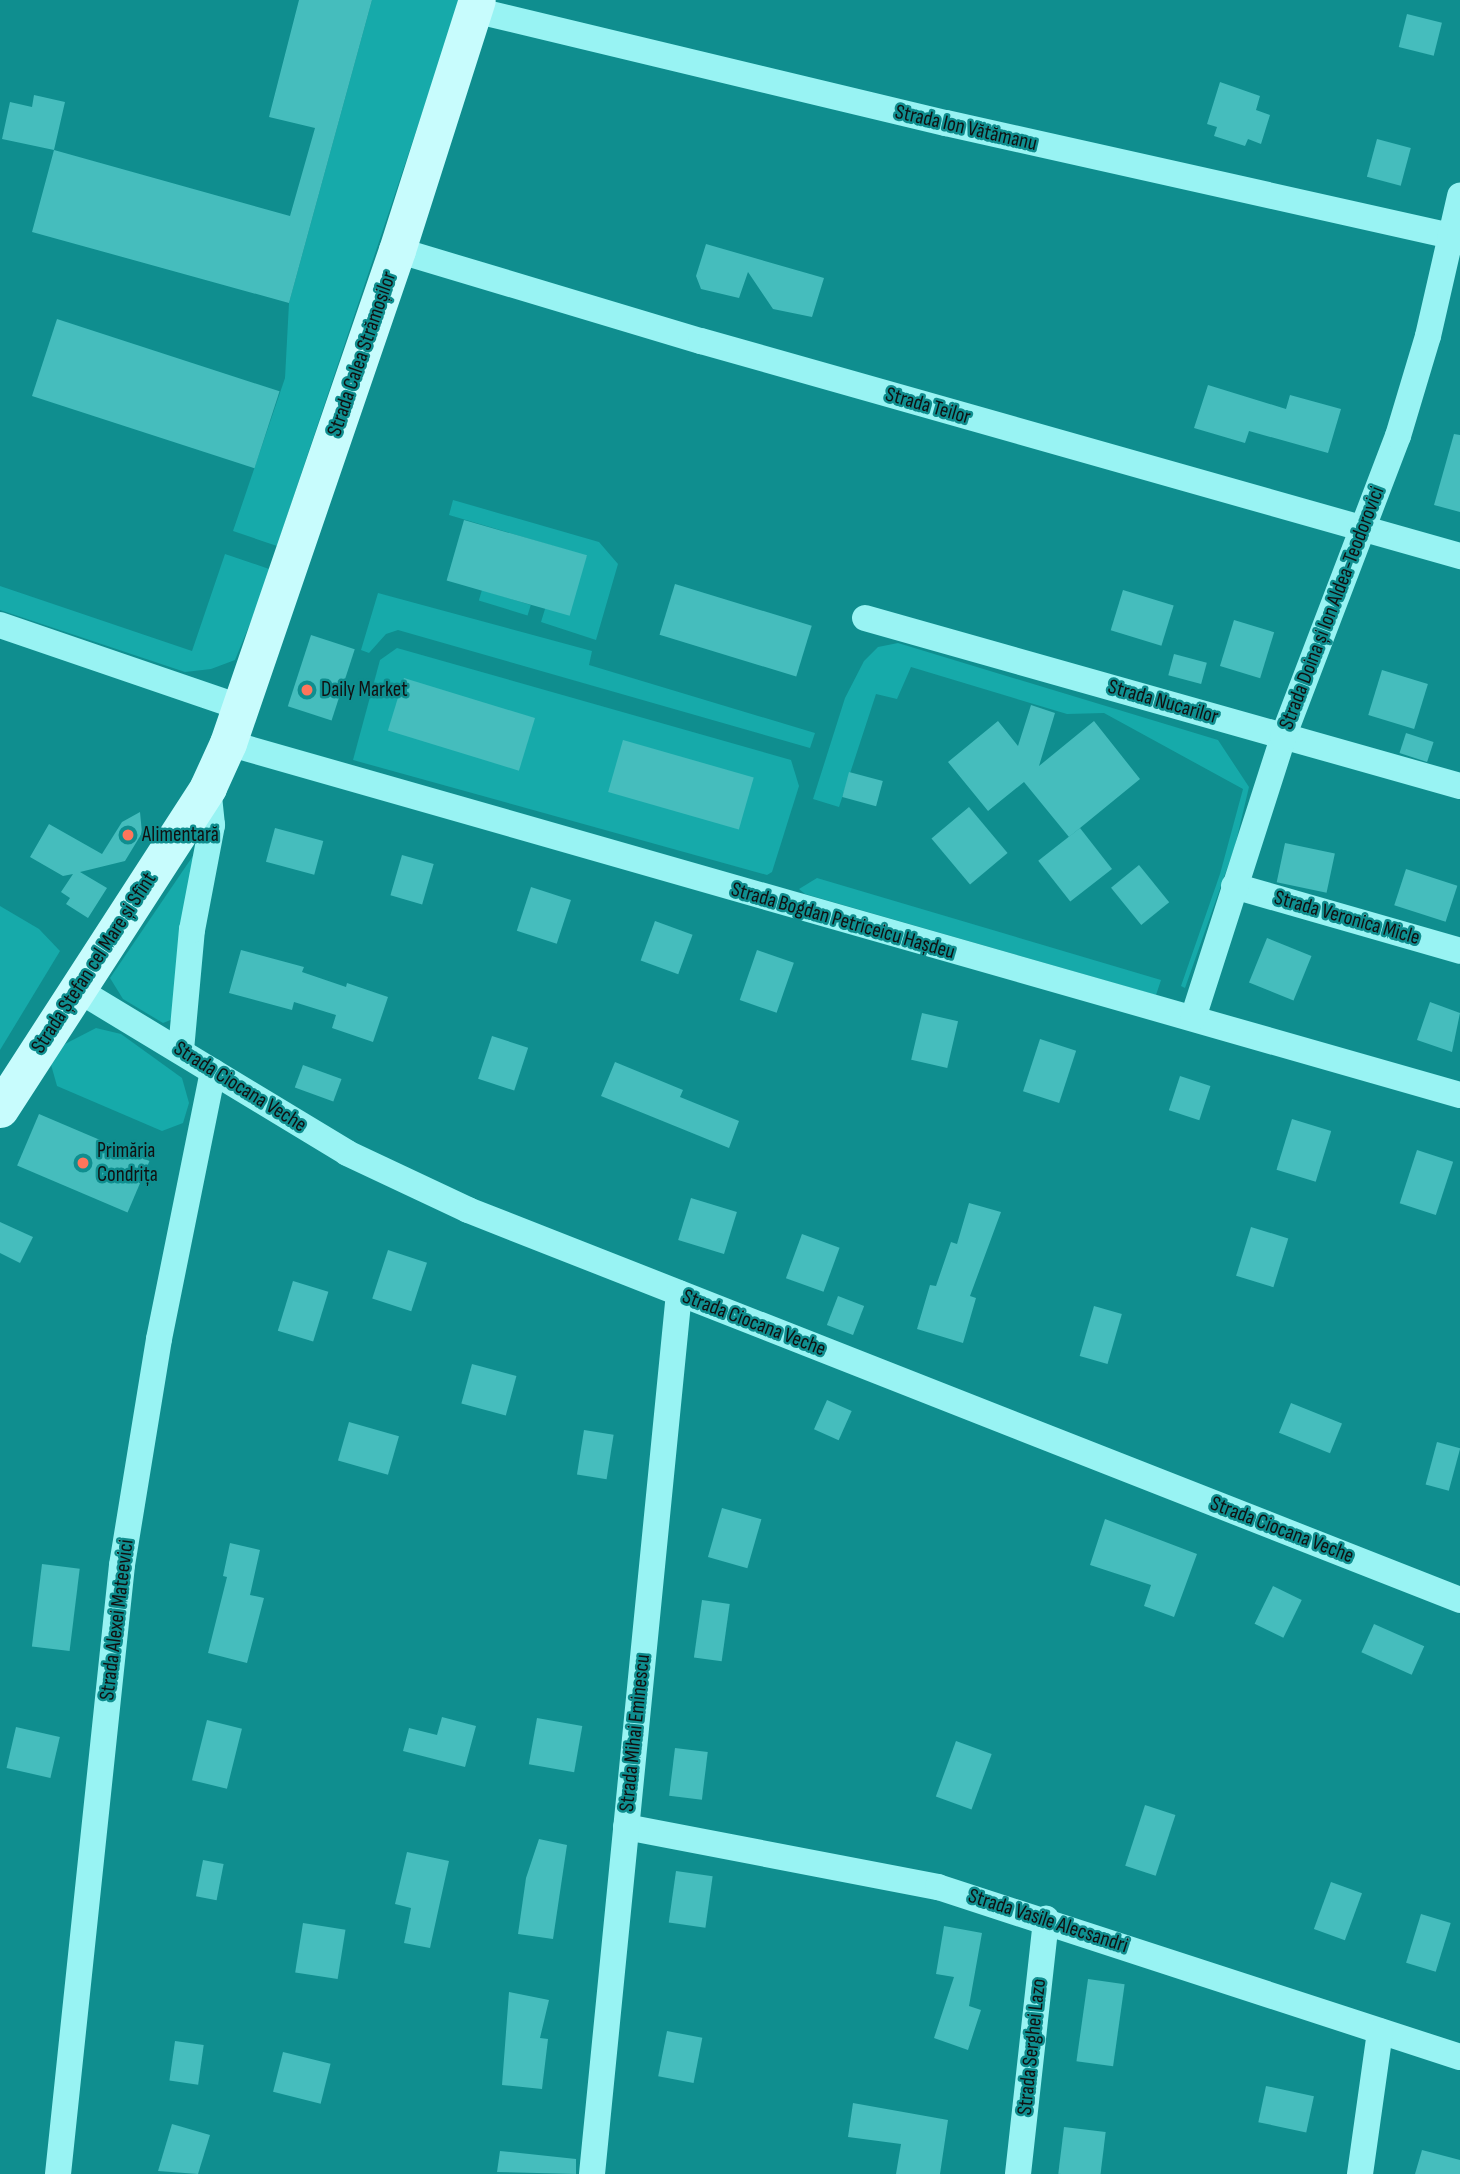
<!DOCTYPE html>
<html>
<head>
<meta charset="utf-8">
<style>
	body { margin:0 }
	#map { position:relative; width:1460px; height:2174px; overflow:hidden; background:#0f8e8f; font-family:"Sofia Sans Condensed",sans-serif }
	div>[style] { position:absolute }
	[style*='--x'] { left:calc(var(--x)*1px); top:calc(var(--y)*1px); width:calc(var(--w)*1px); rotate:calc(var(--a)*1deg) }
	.green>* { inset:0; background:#16aaaa; transform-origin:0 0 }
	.building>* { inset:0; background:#45bdbd; transform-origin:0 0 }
	.street>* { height:26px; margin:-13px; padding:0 13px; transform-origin:13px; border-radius:13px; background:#98f3f3 }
	.secondary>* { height:37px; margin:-18.5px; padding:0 18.5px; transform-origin:18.5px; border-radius:18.5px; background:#c8fcfd }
	.dots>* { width:19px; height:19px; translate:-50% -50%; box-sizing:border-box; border:4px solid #0f8e8f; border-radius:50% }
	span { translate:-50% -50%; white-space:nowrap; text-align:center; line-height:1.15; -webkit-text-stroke:5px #0f8e8f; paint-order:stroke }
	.street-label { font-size:21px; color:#111 }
	.poi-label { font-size:21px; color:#111 }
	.left { translate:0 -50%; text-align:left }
</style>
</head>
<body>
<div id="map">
	<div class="green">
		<i style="clip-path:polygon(372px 0,460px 0,277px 546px,233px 531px,285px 378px,289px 303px)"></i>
		<i style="clip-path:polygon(453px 500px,599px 542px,618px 564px,596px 640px,541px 622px,545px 609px,587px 556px,449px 515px)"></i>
		<i style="clip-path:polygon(225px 554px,272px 570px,235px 660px,211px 669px,185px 672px,0 610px,0 586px,192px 651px)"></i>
		<i style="left:482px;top:590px;width:51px;height:11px;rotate:17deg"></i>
		<i style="clip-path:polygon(378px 593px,592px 651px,589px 665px,815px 733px,810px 748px,398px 630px,386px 634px,369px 653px,361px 650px)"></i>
		<i style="clip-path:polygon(898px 643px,1218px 740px,1249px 787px,1235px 846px,1185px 988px,1181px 986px,1220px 874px,1243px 789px,1104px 713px,1067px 714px,911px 667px,897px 699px,876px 694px,839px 807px,813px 799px,845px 698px,864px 661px,878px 647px)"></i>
		<i style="clip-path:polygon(397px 648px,791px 760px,799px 786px,772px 872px,767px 875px,353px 760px,380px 660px)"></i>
		<i style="clip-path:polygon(199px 847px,173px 1019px,163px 1023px,123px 999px,110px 978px)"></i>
		<i style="clip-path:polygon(817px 878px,1161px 980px,1156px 995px,805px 894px,799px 889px)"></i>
		<i style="clip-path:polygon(0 906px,39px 929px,60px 951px,0 1050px)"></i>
		<i style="clip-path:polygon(96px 1028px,121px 1034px,182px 1078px,189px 1103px,183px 1123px,162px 1131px,57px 1086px,50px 1061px,65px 1044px)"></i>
	</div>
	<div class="building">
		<i style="clip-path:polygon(299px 0,372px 0,289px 303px,32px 232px,54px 150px,290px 216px,315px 128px,269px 117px)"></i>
		<i style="left:1407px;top:14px;width:36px;height:34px;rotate:14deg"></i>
		<i style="clip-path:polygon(1220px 82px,1260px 96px,1256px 110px,1270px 115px,1261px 144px,1248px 139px,1245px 146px,1214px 136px,1217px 127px,1207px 124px)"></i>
		<i style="clip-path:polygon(34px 95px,65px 102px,54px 150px,2px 139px,10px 102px,32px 107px)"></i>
		<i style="left:1377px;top:139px;width:35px;height:39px;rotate:15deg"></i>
		<i style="clip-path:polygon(706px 244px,824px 278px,812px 317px,773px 309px,748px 272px,739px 298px,701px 289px,696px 276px)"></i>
		<i style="left:57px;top:319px;width:234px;height:81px;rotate:18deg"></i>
		<i style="clip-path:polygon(1208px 385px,1286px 409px,1290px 395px,1341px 409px,1328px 453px,1249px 431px,1245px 443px,1194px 428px)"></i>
		<i style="clip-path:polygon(1454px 434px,1460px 435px,1460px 512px,1434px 505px)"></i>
		<i style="left:464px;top:520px;width:128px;height:63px;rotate:16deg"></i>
		<i style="left:675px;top:584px;width:143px;height:53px;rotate:17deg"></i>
		<i style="left:1123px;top:590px;width:53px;height:42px;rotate:17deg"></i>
		<i style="left:1234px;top:620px;width:42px;height:48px;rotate:17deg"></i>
		<i style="left:311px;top:635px;width:46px;height:75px;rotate:18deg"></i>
		<i style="left:1174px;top:654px;width:34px;height:22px;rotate:15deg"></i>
		<i style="left:1382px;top:670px;width:48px;height:47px;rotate:17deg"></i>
		<i style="left:404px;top:678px;width:137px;height:55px;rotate:17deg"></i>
		<i style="clip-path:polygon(1031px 705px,1055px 713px,1039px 766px,1094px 721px,1140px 779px,1069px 837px,1024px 782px,988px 811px,948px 762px,998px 721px,1018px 746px)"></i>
		<i style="left:1406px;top:733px;width:29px;height:21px;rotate:18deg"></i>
		<i style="left:623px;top:740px;width:136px;height:54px;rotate:16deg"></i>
		<i style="left:849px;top:772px;width:35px;height:26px;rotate:15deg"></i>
		<i style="left:969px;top:807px;width:60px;height:49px;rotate:50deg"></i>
		<i style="clip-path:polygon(140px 812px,142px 833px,125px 861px,80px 872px,107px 888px,88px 918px,66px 904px,70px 898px,61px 892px,73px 874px,63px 876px,30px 857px,49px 824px,102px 854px,122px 822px)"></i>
		<i style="left:275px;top:828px;width:50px;height:35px;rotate:15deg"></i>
		<i style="left:1080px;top:828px;width:52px;height:53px;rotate:52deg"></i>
		<i style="left:1285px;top:843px;width:51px;height:40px;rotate:12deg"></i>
		<i style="left:402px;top:855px;width:33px;height:42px;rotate:16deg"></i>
		<i style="left:1139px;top:865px;width:48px;height:36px;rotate:51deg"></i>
		<i style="left:1406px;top:869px;width:54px;height:38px;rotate:18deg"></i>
		<i style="left:531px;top:887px;width:42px;height:46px;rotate:18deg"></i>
		<i style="left:655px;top:921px;width:40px;height:42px;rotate:20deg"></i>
		<i style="left:1267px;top:938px;width:48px;height:48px;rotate:22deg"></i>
		<i style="clip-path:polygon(241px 950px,304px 967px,302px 972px,346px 987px,347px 983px,388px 997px,373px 1042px,332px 1028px,336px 1015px,294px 1002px,292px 1010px,229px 993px)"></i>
		<i style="left:757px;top:950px;width:39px;height:53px;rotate:19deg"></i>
		<i style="clip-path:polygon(1430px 1002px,1460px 1013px,1452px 1052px,1417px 1040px)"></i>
		<i style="left:922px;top:1013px;width:37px;height:48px;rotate:13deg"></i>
		<i style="left:492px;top:1036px;width:38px;height:45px;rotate:18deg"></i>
		<i style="left:1040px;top:1039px;width:38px;height:55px;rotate:18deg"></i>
		<i style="clip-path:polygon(615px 1062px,683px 1090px,680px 1097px,739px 1121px,729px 1148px,601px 1096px)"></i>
		<i style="left:303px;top:1065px;width:41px;height:24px;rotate:20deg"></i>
		<i style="left:1180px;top:1076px;width:32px;height:36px;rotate:18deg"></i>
		<i style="left:39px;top:1114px;width:120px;height:56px;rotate:23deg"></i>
		<i style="left:1292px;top:1119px;width:41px;height:53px;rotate:17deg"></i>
		<i style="left:1417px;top:1150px;width:38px;height:56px;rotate:18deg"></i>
		<i style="left:691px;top:1198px;width:48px;height:44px;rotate:17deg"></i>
		<i style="clip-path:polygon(969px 1203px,1001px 1212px,970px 1296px,976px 1298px,963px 1343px,917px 1329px,930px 1285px,936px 1286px,951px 1242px,957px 1244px)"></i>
		<i style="clip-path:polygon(0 1222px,33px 1237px,20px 1263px,0 1253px)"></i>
		<i style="left:1251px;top:1227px;width:39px;height:51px;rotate:17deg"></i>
		<i style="left:802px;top:1234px;width:40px;height:47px;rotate:20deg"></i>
		<i style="left:388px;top:1250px;width:41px;height:51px;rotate:18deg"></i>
		<i style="left:293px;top:1281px;width:37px;height:52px;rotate:17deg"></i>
		<i style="left:838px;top:1296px;width:28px;height:31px;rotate:21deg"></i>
		<i style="left:1094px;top:1306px;width:29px;height:52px;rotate:16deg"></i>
		<i style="left:472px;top:1364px;width:46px;height:41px;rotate:15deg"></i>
		<i style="left:827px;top:1400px;width:27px;height:32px;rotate:24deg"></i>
		<i style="left:1291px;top:1403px;width:55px;height:32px;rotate:22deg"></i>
		<i style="left:349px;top:1422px;width:52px;height:40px;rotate:16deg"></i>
		<i style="left:584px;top:1430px;width:30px;height:45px;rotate:9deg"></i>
		<i style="left:1437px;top:1442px;width:24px;height:44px;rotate:15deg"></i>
		<i style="left:722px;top:1508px;width:41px;height:51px;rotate:16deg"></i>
		<i style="clip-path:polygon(1105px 1519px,1197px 1554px,1174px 1617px,1144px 1606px,1151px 1585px,1090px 1565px)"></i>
		<i style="clip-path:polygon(230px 1543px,260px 1550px,250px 1595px,264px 1598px,247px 1663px,208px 1653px,227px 1577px,223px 1576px)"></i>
		<i style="left:42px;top:1564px;width:38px;height:83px;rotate:7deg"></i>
		<i style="left:1273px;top:1586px;width:32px;height:42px;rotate:26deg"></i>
		<i style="left:702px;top:1600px;width:28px;height:58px;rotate:8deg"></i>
		<i style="left:1374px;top:1624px;width:55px;height:31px;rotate:24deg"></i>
		<i style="clip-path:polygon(442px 1717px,476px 1726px,465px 1767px,403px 1751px,409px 1728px,437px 1735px)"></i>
		<i style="left:537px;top:1718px;width:46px;height:47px;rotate:10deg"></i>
		<i style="left:207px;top:1720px;width:36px;height:62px;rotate:14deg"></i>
		<i style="left:16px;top:1727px;width:45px;height:42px;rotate:13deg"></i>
		<i style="left:956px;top:1741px;width:38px;height:59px;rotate:20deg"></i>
		<i style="left:675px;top:1748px;width:33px;height:48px;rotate:7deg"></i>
		<i style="left:1145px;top:1805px;width:32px;height:64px;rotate:18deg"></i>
		<i style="clip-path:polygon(539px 1839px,567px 1845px,553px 1939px,518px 1934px,526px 1878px)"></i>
		<i style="clip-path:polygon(407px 1852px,449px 1861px,430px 1948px,404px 1943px,411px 1908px,395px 1904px)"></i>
		<i style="left:203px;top:1860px;width:21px;height:37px;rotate:11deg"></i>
		<i style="left:676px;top:1871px;width:37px;height:52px;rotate:8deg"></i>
		<i style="left:1331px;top:1882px;width:33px;height:50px;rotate:20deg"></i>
		<i style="left:1421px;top:1914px;width:31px;height:51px;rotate:17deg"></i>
		<i style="left:303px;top:1923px;width:43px;height:50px;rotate:9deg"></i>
		<i style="clip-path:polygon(944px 1926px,982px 1933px,969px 2006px,981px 2010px,968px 2050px,934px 2038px,954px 1977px,936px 1974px)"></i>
		<i style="left:1088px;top:1979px;width:37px;height:83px;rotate:8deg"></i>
		<i style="clip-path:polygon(509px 1992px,549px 2000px,540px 2038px,548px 2039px,542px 2089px,502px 2085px)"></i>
		<i style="left:667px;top:2031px;width:36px;height:46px;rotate:11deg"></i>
		<i style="left:175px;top:2041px;width:29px;height:40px;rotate:8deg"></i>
		<i style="left:283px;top:2052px;width:49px;height:41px;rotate:14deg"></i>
		<i style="left:1266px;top:2086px;width:49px;height:37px;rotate:12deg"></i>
		<i style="clip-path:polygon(853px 2103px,948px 2120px,940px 2174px,896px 2174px,901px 2144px,848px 2137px)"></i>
		<i style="clip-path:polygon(172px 2124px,210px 2135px,198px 2174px,158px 2171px)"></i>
		<i style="left:1064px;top:2127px;width:42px;height:47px;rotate:7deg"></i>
		<i style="clip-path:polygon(1422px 2150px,1460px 2160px,1460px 2174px,1415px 2174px)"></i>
		<i style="clip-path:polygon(500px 2151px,576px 2159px,576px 2174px,497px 2172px)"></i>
	</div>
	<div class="street">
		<i style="--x:474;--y:10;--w:485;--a:13.5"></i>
		<i style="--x:946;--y:123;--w:527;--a:12.61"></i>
		<i style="--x:397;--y:250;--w:317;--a:16.7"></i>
		<i style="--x:701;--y:341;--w:789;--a:15.82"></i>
		<i style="--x:865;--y:618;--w:618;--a:15.77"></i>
		<i style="--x:0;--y:625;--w:254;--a:18.9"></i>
		<i style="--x:228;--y:743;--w:1281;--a:15.95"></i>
		<i style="--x:1234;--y:886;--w:235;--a:16"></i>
		<i style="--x:75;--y:988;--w:318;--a:31.2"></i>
		<i style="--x:347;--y:1153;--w:134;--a:25.2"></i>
		<i style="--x:468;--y:1210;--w:1066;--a:21.46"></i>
		<i style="--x:1193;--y:1018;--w:295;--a:-72.2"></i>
		<i style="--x:1283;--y:737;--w:322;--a:-69.1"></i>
		<i style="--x:1398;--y:436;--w:104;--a:-73.3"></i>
		<i style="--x:1428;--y:336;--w:144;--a:-77.1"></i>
		<i style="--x:181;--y:1050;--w:121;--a:-84.8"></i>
		<i style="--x:192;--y:930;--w:107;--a:-79.2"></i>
		<i style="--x:212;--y:825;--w:38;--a:-96"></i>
		<i style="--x:626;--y:1827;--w:318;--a:10.9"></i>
		<i style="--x:938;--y:1887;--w:549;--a:18.04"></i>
		<i style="--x:58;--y:2174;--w:612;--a:-84"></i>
		<i style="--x:122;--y:1565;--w:229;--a:-80.7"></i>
		<i style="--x:159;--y:1339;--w:273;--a:-78.6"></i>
		<i style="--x:592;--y:2174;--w:885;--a:-84.36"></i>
		<i style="--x:1018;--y:2174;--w:257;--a:-83.7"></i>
		<i style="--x:1360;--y:2174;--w:144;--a:-82"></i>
	</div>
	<div class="secondary">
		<i style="--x:0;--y:1109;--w:383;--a:-57.1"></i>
		<i style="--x:208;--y:787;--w:48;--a:-65.6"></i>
		<i style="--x:228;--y:743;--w:521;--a:-71.08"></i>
		<i style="--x:397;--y:250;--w:262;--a:-72.3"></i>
	</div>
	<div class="dots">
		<i style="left:307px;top:690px;background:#ff755b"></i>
		<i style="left:128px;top:835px;background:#ff755b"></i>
		<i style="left:83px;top:1163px;background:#ff755b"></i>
	</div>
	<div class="street-label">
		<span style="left:966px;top:128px;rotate:13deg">Strada Ion Vătămanu</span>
		<span style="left:362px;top:354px;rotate:-71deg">Strada Calea Strămoșilor</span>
		<span style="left:928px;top:406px;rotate:16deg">Strada Teilor</span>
		<span style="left:1332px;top:608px;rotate:-69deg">Strada Doina și Ion Aldea-Teodorovici</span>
		<span style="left:1163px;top:702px;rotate:16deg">Strada Nucarilor</span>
		<span style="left:1347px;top:918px;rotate:16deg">Strada Veronica Micle</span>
		<span style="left:843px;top:921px;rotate:16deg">Strada Bogdan Petriceicu Hașdeu</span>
		<span style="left:94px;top:963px;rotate:-57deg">Strada Ștefan cel Mare și Sfînt</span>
		<span style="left:240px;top:1087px;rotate:32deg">Strada Ciocana Veche</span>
		<span style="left:754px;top:1323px;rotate:21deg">Strada Ciocana Veche</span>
		<span style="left:1282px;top:1530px;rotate:21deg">Strada Ciocana Veche</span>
		<span style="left:117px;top:1620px;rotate:-83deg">Strada Alexei Mateevici</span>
		<span style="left:635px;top:1733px;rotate:-84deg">Strada Mihai Eminescu</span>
		<span style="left:1048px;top:1921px;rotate:18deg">Strada Vasile Alecsandri</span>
		<span style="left:1032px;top:2047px;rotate:-84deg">Strada Serghei Lazo</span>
	</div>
	<div class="poi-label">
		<span class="left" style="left:321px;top:690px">Daily Market</span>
		<span class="left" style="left:142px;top:835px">Alimentară</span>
		<span class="left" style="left:97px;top:1163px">Primăria<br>Condrița</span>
	</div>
</div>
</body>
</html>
